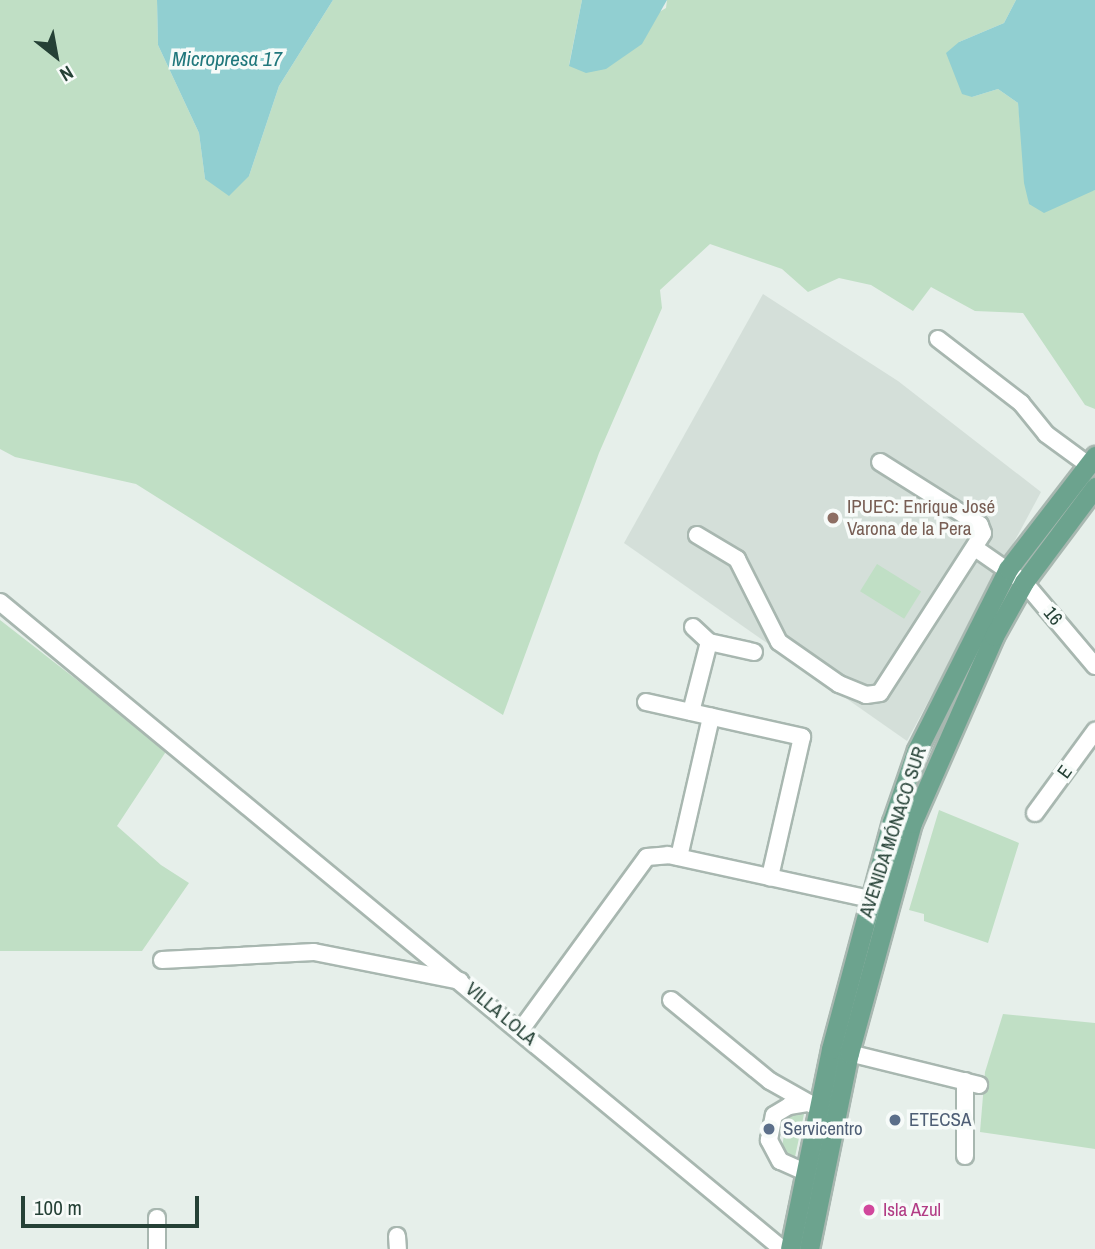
<!DOCTYPE html>
<html>
<head>
<meta charset="utf-8">
<style>
	body { margin:0 }
	#map { position:relative; width:1095px; height:1249px; overflow:hidden; background:#e6efea; font-family:"Archivo Narrow",sans-serif }
	div>[style] { position:absolute }
	[style*='--x'] { left:calc(var(--x)*1px); top:calc(var(--y)*1px); width:calc(var(--w)*1px); rotate:calc(var(--a)*1deg) }
	.built>* { inset:0; background:#d4dfd9 }
	.green>* { inset:0; background:#c0dfc5; transform-origin:0 0 }
	.water>* { inset:0; background:#91cfd1 }
	.roads { filter:drop-shadow(2px 0 #a8b7b0) drop-shadow(-2px 0 #a8b7b0) drop-shadow(0 2px #a8b7b0) drop-shadow(0 -2px #a8b7b0) }
	.minor>* { height:16px; margin:-8px; padding:0 8px; transform-origin:8px; border-radius:8px; background:#fff }
	.major>* { height:19px; margin:-9.5px; padding:0 9.5px; transform-origin:9.5px; border-radius:9.5px; background:#6ca38e }
	.dots>* { width:19px; height:19px; translate:-50% -50%; box-sizing:border-box; border:4px solid #f7fbf9; border-radius:50% }
	span { translate:-50% -50%; white-space:nowrap; text-align:center; line-height:1.15; -webkit-text-stroke:7px #f7fbf9; paint-order:stroke }
	.education-label { font-size:19px; color:#785e54 }
	.left { translate:0 -50%; text-align:left }
	.street-label { font-size:19px; color:#254136 }
	.service-label { font-size:19px; color:#4e5e75 }
	.hotel-label { font-size:19px; color:#b23c85 }
	.water-label { font-size:21px; color:#20777c; font-style:italic }
	.north { position:absolute; left:21px; top:21px; width:70px; height:70px; -webkit-text-stroke:5px #f7fbf9; paint-order:stroke; rotate:149deg; font-size:19px; font-weight:700; line-height:28px; text-align:center; color:#254136 }
	.north::after { content:''; display:block; margin:auto; width:24px; height:32px; background:#254136; clip-path:polygon(50% 0,100% 100%,50% 72%,0 100%) }
	.scale { position:absolute; left:21px; top:1196px; width:178px; height:32px; box-sizing:border-box; border:4px solid #254136; border-top:0; padding-left:9px; font-size:21px; line-height:24px; white-space:nowrap; color:#254136; -webkit-text-stroke:5px #f7fbf9; paint-order:stroke }
</style>
</head>
<body>
<div id="map">
	<div class="built">
		<i style="clip-path:polygon(763px 294px,898px 381px,1041px 492px,907px 741px,624px 543px)"></i>
	</div>
	<div class="green">
		<i style="clip-path:polygon(0 0,157px 0,158px 45px,199px 133px,205px 179px,249px 176px,279px 86px,333px 0,582px 0,569px 65px,666px 8px,667px 0,1016px 0,1004px 23px,959px 42px,972px 97px,998px 89px,1018px 103px,1029px 204px,1095px 190px,1095px 409px,1085px 405px,1023px 313px,975px 311px,931px 287px,913px 311px,871px 285px,839px 278px,808px 292px,782px 269px,710px 244px,660px 290px,662px 308px,599px 453px,503px 715px,136px 484px,15px 457px,0 449px)"></i>
		<i style="left:877px;top:564px;width:52px;height:32px;rotate:32deg"></i>
		<i style="clip-path:polygon(0 620px,167px 750px,117px 826px,161px 865px,189px 883px,142px 951px,0 951px)"></i>
		<i style="clip-path:polygon(939px 810px,1019px 843px,988px 943px,924px 921px,924px 914px,909px 910px)"></i>
		<i style="clip-path:polygon(1003px 1014px,1095px 1023px,1095px 1149px,980px 1132px,985px 1072px)"></i>
		<i style="clip-path:polygon(797px 1112px,804px 1114px,795px 1157px,788px 1157px,782px 1148px,786px 1121px)"></i>
	</div>
	<div class="water">
		<i style="clip-path:polygon(157px 0,333px 0,279px 86px,249px 176px,229px 196px,205px 179px,199px 133px,158px 45px)"></i>
		<i style="clip-path:polygon(582px 0,667px 0,642px 44px,606px 69px,586px 73px,569px 66px)"></i>
		<i style="clip-path:polygon(1016px 0,1095px 0,1095px 190px,1044px 213px,1029px 204px,1024px 183px,1018px 103px,998px 89px,972px 97px,962px 94px,946px 53px,959px 42px,1004px 23px)"></i>
	</div>
	<div class="roads">
		<div class="minor">
			<i style="--x:938;--y:339;--w:105;--a:37.6"></i>
			<i style="--x:1021;--y:403;--w:40;--a:51"></i>
			<i style="--x:1046;--y:434;--w:51;--a:36.2"></i>
			<i style="--x:697;--y:535;--w:47;--a:31"></i>
			<i style="--x:737;--y:559;--w:93;--a:63.2"></i>
			<i style="--x:779;--y:642;--w:73;--a:35"></i>
			<i style="--x:839;--y:684;--w:29;--a:22"></i>
			<i style="--x:866;--y:695;--w:14;--a:-8"></i>
			<i style="--x:880;--y:693;--w:190;--a:-57.2"></i>
			<i style="--x:983;--y:533;--w:9;--a:-111"></i>
			<i style="--x:980;--y:525;--w:118;--a:-147.8"></i>
			<i style="--x:975;--y:548;--w:60;--a:34.8"></i>
			<i style="--x:1024;--y:582;--w:110;--a:49.8"></i>
			<i style="--x:0;--y:602;--w:1015;--a:39.6"></i>
			<i style="--x:693;--y:627;--w:22;--a:43"></i>
			<i style="--x:709;--y:642;--w:46;--a:12.5"></i>
			<i style="--x:646;--y:702;--w:160;--a:12.6"></i>
			<i style="--x:802;--y:737;--w:144;--a:102.9"></i>
			<i style="--x:691;--y:712;--w:72;--a:-75.6"></i>
			<i style="--x:1035;--y:813;--w:102;--a:-53.8"></i>
			<i style="--x:679;--y:857;--w:144;--a:-77.1"></i>
			<i style="--x:162;--y:960;--w:152;--a:-3"></i>
			<i style="--x:314;--y:952;--w:149;--a:11.2"></i>
			<i style="--x:671;--y:1000;--w:128;--a:39.3"></i>
			<i style="--x:770;--y:1081;--w:55;--a:29.4"></i>
			<i style="--x:520;--y:1031;--w:215;--a:-53.9"></i>
			<i style="--x:647;--y:857;--w:21;--a:-5"></i>
			<i style="--x:668;--y:855;--w:207;--a:12.3"></i>
			<i style="--x:849;--y:1053;--w:134;--a:13.8"></i>
			<i style="--x:965;--y:1081;--w:75;--a:90"></i>
			<i style="--x:805;--y:1172;--w:27;--a:-156"></i>
			<i style="--x:780;--y:1161;--w:24;--a:-118"></i>
			<i style="--x:769;--y:1140;--w:25;--a:-79"></i>
			<i style="--x:774;--y:1115;--w:17;--a:-31"></i>
			<i style="--x:789;--y:1106;--w:20;--a:-9"></i>
			<i style="--x:397;--y:1236;--w:13;--a:86"></i>
			<i style="--x:157;--y:1249;--w:31;--a:-90"></i>
		</div>
		<div class="major">
			<i style="--x:790;--y:1249;--w:204;--a:-78.4"></i>
			<i style="--x:831;--y:1049;--w:235;--a:-75"></i>
			<i style="--x:892;--y:822;--w:76;--a:-70.9"></i>
			<i style="--x:917;--y:750;--w:203;--a:-63.3"></i>
			<i style="--x:1008;--y:569;--w:143;--a:-52.4"></i>
			<i style="--x:809;--y:1249;--w:200;--a:-78.5"></i>
			<i style="--x:849;--y:1053;--w:238;--a:-74.7"></i>
			<i style="--x:912;--y:823;--w:204;--a:-66.3"></i>
			<i style="--x:994;--y:636;--w:62;--a:-60.9"></i>
			<i style="--x:1024;--y:582;--w:119;--a:-53.2"></i>
		</div>
	</div>
	<div class="dots">
		<i style="left:833px;top:518px;background:#8d6e63"></i>
		<i style="left:895px;top:1120px;background:#5c6f8a"></i>
		<i style="left:769px;top:1129px;background:#5c6f8a"></i>
		<i style="left:869px;top:1210px;background:#d1479c"></i>
	</div>
	<div class="education-label">
		<span class="left" style="left:847px;top:518px">IPUEC: Enrique José<br>Varona de la Pera</span>
	</div>
	<div class="street-label">
		<span style="left:1053px;top:616px;rotate:50deg">16</span>
		<span style="left:1065px;top:772px;rotate:-54deg">E</span>
		<span style="left:893px;top:832px;rotate:-72deg">AVENIDA MÓNACO SUR</span>
		<span style="left:501px;top:1014px;rotate:40deg">VILLA LOLA</span>
	</div>
	<div class="service-label">
		<span class="left" style="left:909px;top:1120px">ETECSA</span>
		<span class="left" style="left:783px;top:1129px">Servicentro</span>
	</div>
	<div class="hotel-label">
		<span class="left" style="left:883px;top:1210px">Isla Azul</span>
	</div>
	<div class="water-label">
		<span style="left:227px;top:59px">Micropresa 17</span>
	</div>
	<div class="north">N</div>
	<div class="scale">100 m</div>
</div>
</body>
</html>
